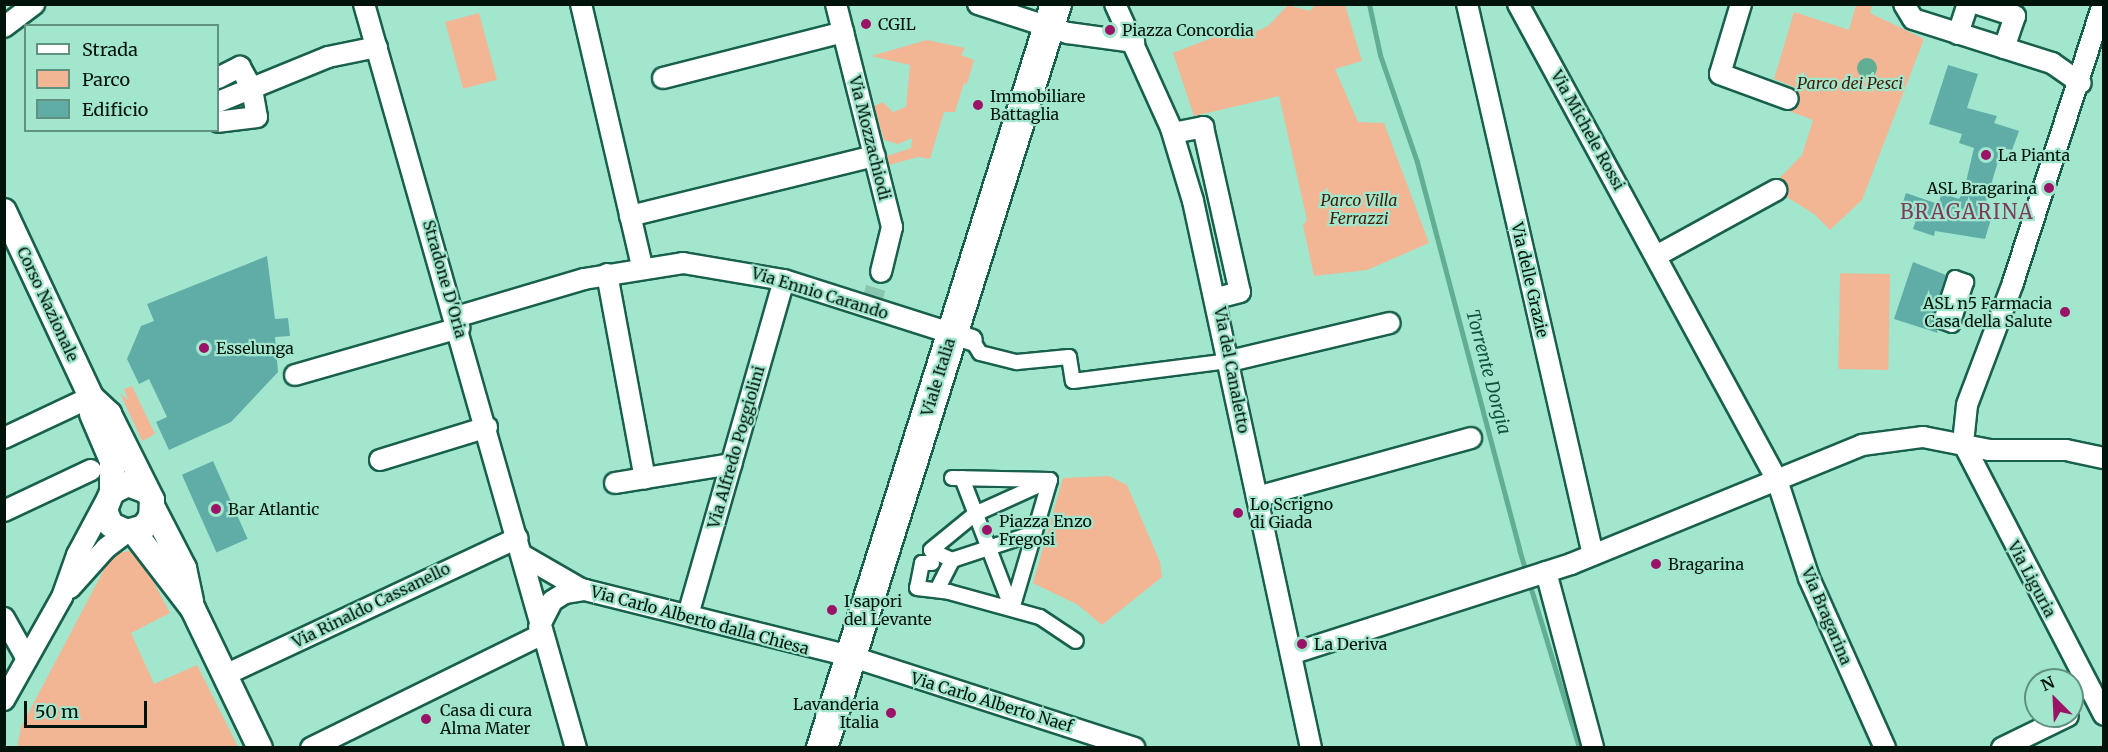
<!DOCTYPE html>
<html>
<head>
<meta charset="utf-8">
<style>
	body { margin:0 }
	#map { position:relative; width:2108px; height:752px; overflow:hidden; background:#a1e6cd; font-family:Merriweather,serif }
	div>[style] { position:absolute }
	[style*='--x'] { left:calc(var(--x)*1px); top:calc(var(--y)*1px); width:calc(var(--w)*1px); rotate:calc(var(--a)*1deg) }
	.green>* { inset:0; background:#f3b695; transform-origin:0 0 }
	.water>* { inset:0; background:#62ae94 }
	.round { border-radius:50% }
	.stream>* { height:5px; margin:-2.5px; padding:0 2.5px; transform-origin:2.5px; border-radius:2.5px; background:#62ae94 }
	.building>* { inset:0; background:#60ada8; transform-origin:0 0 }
	.minor-tunnel>* { height:20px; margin-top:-10px; transform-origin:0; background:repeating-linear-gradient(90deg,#89c6b0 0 20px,transparent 0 30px) }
	.roads { filter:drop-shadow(2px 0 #18604c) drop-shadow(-2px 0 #18604c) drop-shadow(0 2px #18604c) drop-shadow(0 -2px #18604c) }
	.pedestrian>* { height:14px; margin:-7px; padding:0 7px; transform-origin:7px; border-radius:7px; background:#fff }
	.minor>* { height:20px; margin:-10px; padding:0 10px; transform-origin:10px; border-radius:10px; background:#fff }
	.tertiary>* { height:24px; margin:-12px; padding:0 12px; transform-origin:12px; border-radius:12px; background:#fff }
	.primary>* { height:30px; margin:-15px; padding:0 15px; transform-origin:15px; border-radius:15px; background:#fff }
	.dots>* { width:16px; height:16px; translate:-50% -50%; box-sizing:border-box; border:3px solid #a1e6cd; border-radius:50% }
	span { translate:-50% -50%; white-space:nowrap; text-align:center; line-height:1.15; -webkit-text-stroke:4.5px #a1e6cd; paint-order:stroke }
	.poi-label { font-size:16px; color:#00140c }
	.left { translate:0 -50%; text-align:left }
	.right { translate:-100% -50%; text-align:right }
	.park-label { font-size:16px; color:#431d03; font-style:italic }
	.street-label { font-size:16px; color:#00140c }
	.water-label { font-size:18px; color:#11513f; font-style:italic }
	.quarter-label { font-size:20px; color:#7e3c5d; letter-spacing:1.5px }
	.frame { position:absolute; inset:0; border:6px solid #00140c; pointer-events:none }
	.legend { position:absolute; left:24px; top:24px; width:195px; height:108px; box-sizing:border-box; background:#a1e6cd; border:2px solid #619280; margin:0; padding:8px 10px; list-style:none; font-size:18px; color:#00140c }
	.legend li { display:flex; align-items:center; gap:12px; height:30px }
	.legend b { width:30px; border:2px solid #619280 }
	.north { position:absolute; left:2024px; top:668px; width:60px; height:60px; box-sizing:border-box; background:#a1e6cd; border:2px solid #619280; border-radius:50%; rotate:336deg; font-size:16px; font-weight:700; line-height:24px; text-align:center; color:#00140c }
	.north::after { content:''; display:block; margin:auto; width:21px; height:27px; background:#9a1366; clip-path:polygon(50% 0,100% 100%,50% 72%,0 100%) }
	.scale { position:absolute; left:24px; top:701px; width:123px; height:27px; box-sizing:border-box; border:3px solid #00140c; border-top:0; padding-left:8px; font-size:18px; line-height:21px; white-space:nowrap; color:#00140c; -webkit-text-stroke:4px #a1e6cd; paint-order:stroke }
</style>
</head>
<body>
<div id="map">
	<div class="green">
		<i style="clip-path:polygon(1288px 5px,1310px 11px,1315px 5px,1345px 5px,1362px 61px,1335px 69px,1358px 122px,1384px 123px,1429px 243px,1367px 270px,1314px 276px,1303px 225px,1307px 220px,1279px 96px,1194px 116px,1173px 53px,1232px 30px,1237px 40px,1268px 26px)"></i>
		<i style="clip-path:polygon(1856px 5px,1872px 5px,1870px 13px,1924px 39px,1862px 200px,1830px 230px,1814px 214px,1771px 187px,1802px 155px,1813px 120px,1784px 109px,1794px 87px,1774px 79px,1794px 12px,1849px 30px)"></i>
		<i style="left:479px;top:13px;width:69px;height:35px;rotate:75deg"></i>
		<i style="clip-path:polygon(927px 40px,965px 48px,961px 55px,974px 60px,967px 84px,964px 83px,955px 112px,944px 112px,930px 159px,918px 157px,889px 165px,887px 156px,911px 148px,912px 138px,898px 144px,884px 140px,874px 106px,883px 102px,893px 112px,906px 107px,910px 65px,871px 56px)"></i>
		<i style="left:1890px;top:274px;width:96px;height:50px;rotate:91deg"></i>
		<i style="clip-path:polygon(132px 386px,155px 434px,142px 441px,120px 393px,128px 400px,124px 389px)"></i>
		<i style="clip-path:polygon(1109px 476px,1127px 485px,1160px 562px,1162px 577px,1102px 625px,1078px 605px,1033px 583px,1063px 478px)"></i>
		<i style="clip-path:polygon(130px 551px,139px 554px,170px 613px,131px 633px,154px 684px,197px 665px,238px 747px,17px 748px,21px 727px,108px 562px,117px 553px)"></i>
	</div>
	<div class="water">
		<i class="round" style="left:1857px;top:58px;width:20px;height:20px"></i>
	</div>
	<div class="stream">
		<i style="--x:1369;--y:4;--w:52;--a:77.8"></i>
		<i style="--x:1380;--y:55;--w:113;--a:70.9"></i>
		<i style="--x:1417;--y:162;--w:400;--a:75.2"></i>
		<i style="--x:1519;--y:549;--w:208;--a:73.2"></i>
	</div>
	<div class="building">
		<i style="clip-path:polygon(1948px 65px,1978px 74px,1967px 108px,1997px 116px,1994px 123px,2019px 131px,2012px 150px,2002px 148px,1982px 215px,1991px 219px,1985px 239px,1935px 231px,1934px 236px,1913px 229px,1918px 214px,1901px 208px,1906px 193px,1938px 204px,1942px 193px,1959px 199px,1965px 186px,1974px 148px,1959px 143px,1962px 134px,1929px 124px)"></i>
		<i style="clip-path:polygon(267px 256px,275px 319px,288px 318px,290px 336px,275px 337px,278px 372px,231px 422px,169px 450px,156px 422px,167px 417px,149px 379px,139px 384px,127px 359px,141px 326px,154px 321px,147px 304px)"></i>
		<i style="clip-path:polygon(1913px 262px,1946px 275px,1932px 319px,1938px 333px,1894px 319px)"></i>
		<i style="left:213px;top:461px;width:85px;height:34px;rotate:66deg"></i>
	</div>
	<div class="minor-tunnel">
		<i style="--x:870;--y:307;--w:37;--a:-73"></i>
	</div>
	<div class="roads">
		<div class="pedestrian">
			<i style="--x:1955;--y:278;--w:12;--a:20"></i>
			<i style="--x:1966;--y:282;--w:45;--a:108"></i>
			<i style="--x:1952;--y:325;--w:12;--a:-160"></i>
			<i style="--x:1941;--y:321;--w:45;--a:-72"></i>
			<i style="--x:972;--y:340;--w:15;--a:58"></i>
			<i style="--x:980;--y:353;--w:38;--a:14"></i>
			<i style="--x:1017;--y:362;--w:52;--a:-5.5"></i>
			<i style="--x:1069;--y:357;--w:24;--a:81"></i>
			<i style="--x:1073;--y:381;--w:158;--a:-7.3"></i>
			<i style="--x:952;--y:478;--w:98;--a:1.2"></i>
			<i style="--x:1050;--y:480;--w:134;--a:106.4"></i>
			<i style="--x:962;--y:478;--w:140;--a:69.1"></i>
			<i style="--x:952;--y:560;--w:86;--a:-18.2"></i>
			<i style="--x:932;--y:563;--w:10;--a:180"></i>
			<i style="--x:922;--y:563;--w:25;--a:101"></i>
			<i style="--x:917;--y:588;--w:32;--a:7"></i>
			<i style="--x:949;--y:592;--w:94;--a:15.4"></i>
			<i style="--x:1040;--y:617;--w:43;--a:33.7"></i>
			<i style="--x:937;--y:590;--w:34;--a:-63"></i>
			<i style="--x:952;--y:560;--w:23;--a:-155"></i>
			<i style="--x:931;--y:550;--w:57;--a:-39.3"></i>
			<i style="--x:975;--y:514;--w:78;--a:-24.3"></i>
		</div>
		<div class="minor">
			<i style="--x:364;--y:4;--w:774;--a:74.1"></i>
			<i style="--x:581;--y:4;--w:269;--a:76.9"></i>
			<i style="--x:836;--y:4;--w:230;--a:75.9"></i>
			<i style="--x:892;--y:227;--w:46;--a:103.7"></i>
			<i style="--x:978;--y:4;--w:95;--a:17.9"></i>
			<i style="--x:1068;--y:33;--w:67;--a:7.8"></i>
			<i style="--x:1115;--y:4;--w:136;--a:65.7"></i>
			<i style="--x:1171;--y:128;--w:76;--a:73.2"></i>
			<i style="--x:1193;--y:201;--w:560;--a:77.83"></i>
			<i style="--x:1467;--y:4;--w:565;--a:77.12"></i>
			<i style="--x:1518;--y:4;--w:542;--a:61.45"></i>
			<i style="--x:1777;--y:480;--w:103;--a:71.9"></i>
			<i style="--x:1809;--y:578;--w:186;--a:65.9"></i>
			<i style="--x:1741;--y:4;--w:73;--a:106.7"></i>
			<i style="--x:1720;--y:74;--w:72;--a:20.2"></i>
			<i style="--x:1904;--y:4;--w:17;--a:59"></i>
			<i style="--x:1913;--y:19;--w:146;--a:17.6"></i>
			<i style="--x:2052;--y:63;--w:35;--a:35"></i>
			<i style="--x:1978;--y:4;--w:39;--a:18"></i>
			<i style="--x:2015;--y:16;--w:34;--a:109"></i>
			<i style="--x:2103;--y:4;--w:293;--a:107.9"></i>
			<i style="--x:2013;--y:283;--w:130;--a:110.7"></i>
			<i style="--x:1967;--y:405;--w:38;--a:96"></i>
			<i style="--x:1963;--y:443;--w:306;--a:62.6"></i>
			<i style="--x:4;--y:27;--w:38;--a:-37"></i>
			<i style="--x:1958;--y:34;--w:32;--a:-72"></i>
			<i style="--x:218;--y:78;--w:25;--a:-27"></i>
			<i style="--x:240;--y:67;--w:25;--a:61"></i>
			<i style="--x:252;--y:89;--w:28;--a:80"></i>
			<i style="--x:257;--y:117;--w:39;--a:173"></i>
			<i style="--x:663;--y:78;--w:186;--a:-14.3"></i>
			<i style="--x:218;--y:102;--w:119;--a:-22.2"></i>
			<i style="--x:328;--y:57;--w:50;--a:-11.5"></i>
			<i style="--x:1173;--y:133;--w:31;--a:-11"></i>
			<i style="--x:1203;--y:127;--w:169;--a:77.4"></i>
			<i style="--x:1240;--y:292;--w:24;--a:165"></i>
			<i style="--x:630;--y:216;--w:252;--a:-13.8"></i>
			<i style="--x:1658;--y:255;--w:135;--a:-28.8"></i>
			<i style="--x:607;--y:274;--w:208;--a:79.5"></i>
			<i style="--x:456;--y:317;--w:134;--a:-16.5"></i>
			<i style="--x:584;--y:279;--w:100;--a:-9.2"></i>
			<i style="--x:683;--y:263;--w:102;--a:9.6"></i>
			<i style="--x:784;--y:280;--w:197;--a:17.7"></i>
			<i style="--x:1230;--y:361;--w:164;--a:-13.4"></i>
			<i style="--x:295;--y:375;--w:171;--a:-16"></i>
			<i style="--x:4;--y:438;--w:96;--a:-25.2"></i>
			<i style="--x:380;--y:460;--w:112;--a:-17.1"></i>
			<i style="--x:615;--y:483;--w:118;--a:-9.3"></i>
			<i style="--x:1257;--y:497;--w:222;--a:-15.4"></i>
			<i style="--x:4;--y:511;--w:96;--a:-25.2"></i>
			<i style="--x:522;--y:555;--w:68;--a:30"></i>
			<i style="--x:581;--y:589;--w:277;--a:14"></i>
			<i style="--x:850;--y:656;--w:299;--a:17.9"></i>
			<i style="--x:1546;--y:572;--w:182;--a:75"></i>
			<i style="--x:70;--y:588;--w:54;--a:-48"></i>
			<i style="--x:106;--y:548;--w:26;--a:-37"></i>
			<i style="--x:688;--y:615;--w:348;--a:-74"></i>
			<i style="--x:4;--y:618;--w:47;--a:60.7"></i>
			<i style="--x:539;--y:627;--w:29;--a:-63"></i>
			<i style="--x:552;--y:601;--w:15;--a:-32"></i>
			<i style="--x:565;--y:593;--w:20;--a:-9"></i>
			<i style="--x:1291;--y:654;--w:294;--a:-17.8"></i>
			<i style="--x:1571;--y:564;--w:314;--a:-22.2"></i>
			<i style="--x:1862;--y:445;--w:62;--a:-7.5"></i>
			<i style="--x:1923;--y:437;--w:67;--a:11.1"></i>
			<i style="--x:1989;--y:450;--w:77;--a:0"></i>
			<i style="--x:2066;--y:450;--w:39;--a:12"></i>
			<i style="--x:225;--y:675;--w:323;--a:-25.1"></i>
			<i style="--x:4;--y:700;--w:118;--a:-60.6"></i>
			<i style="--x:62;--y:597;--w:45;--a:-70.3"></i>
			<i style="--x:77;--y:555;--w:64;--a:-61.8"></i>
			<i style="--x:311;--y:748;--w:256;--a:-26.2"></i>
			<i style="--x:2002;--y:748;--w:73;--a:-25.9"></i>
		</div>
		<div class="tertiary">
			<i style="--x:4;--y:211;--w:205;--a:64.9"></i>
			<i style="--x:91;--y:397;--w:25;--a:43"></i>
			<i style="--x:109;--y:414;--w:96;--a:63.4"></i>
			<i style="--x:152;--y:500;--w:17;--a:93"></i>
			<i style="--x:151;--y:517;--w:12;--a:125"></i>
			<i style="--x:144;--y:527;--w:18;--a:164"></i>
			<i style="--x:127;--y:532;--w:17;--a:-156"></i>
			<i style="--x:111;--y:525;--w:16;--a:-112"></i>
			<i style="--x:105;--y:510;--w:19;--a:-69"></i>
			<i style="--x:112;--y:492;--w:18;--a:-27"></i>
			<i style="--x:128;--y:484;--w:17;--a:21"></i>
			<i style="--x:92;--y:414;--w:51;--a:66.9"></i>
			<i style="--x:112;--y:461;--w:31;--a:90"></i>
			<i style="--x:153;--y:508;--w:68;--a:62.7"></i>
			<i style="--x:184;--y:568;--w:34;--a:78"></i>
			<i style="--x:134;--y:532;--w:97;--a:52.5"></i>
			<i style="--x:193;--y:609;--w:154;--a:64.3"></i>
		</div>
		<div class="primary">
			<i style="--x:822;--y:748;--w:780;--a:-72.54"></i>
		</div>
	</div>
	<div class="dots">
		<i style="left:866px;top:24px;background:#9a1366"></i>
		<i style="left:1110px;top:30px;background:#9a1366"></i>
		<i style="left:978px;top:105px;background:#9a1366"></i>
		<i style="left:1986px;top:155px;background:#9a1366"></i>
		<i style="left:2049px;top:188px;background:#9a1366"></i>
		<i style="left:2065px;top:312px;background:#9a1366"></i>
		<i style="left:204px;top:348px;background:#9a1366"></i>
		<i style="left:216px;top:509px;background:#9a1366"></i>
		<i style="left:1238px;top:513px;background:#9a1366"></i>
		<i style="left:987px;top:530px;background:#9a1366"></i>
		<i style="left:1656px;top:564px;background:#9a1366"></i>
		<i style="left:832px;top:610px;background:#9a1366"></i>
		<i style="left:1302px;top:644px;background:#9a1366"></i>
		<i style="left:891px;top:713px;background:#9a1366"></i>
		<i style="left:426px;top:719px;background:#9a1366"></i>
	</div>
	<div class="poi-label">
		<span class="left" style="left:878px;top:24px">CGIL</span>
		<span class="left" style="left:1122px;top:30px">Piazza Concordia</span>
		<span class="left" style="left:990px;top:105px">Immobiliare<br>Battaglia</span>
		<span class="left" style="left:1998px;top:155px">La Pianta</span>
		<span class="right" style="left:2037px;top:188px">ASL Bragarina</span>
		<span class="right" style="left:2052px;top:312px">ASL n5 Farmacia<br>Casa della Salute</span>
		<span class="left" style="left:216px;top:348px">Esselunga</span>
		<span class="left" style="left:1250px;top:513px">Lo Scrigno<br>di Giada</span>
		<span class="left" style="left:228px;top:509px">Bar Atlantic</span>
		<span class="left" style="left:999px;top:530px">Piazza Enzo<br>Fregosi</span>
		<span class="left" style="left:1668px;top:564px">Bragarina</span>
		<span class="left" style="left:844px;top:610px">I sapori<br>del Levante</span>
		<span class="left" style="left:1314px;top:644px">La Deriva</span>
		<span class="right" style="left:879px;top:713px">Lavanderia<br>Italia</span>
		<span class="left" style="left:440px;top:719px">Casa di cura<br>Alma Mater</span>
	</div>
	<div class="park-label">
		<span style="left:1850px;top:83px">Parco dei Pesci</span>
		<span style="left:1359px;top:209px">Parco Villa<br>Ferrazzi</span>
	</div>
	<div class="street-label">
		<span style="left:1588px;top:130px;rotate:61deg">Via Michele Rossi</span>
		<span style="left:870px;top:138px;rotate:76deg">Via Mozzachiodi</span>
		<span style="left:445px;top:279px;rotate:74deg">Stradone D'Oria</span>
		<span style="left:1530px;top:280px;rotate:77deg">Via delle Grazie</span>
		<span style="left:820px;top:293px;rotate:17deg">Via Ennio Carando</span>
		<span style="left:48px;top:304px;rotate:65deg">Corso Nazionale</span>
		<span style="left:1232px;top:370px;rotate:79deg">Via del Canaletto</span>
		<span style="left:938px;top:377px;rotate:-73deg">Viale Italia</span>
		<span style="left:736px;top:447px;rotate:-74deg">Via Alfredo Poggiolini</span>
		<span style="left:2032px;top:579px;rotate:62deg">Via Liguria</span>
		<span style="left:371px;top:605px;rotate:-26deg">Via Rinaldo Cassanello</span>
		<span style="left:1827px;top:616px;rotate:67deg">Via Bragarina</span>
		<span style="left:700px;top:620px;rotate:15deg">Via Carlo Alberto dalla Chiesa</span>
		<span style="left:992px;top:702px;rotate:17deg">Via Carlo Alberto Naef</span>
	</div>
	<div class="water-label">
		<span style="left:1488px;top:372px;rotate:75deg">Torrente Dorgia</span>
	</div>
	<div class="quarter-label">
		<span style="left:1967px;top:211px">BRAGARINA</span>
	</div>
	<div class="frame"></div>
	<ul class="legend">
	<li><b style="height:8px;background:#fff"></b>Strada</li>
	<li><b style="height:16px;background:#f3b695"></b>Parco</li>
	<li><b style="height:16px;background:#60ada8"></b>Edificio</li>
	</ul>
	<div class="north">N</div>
	<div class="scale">50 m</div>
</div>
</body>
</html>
